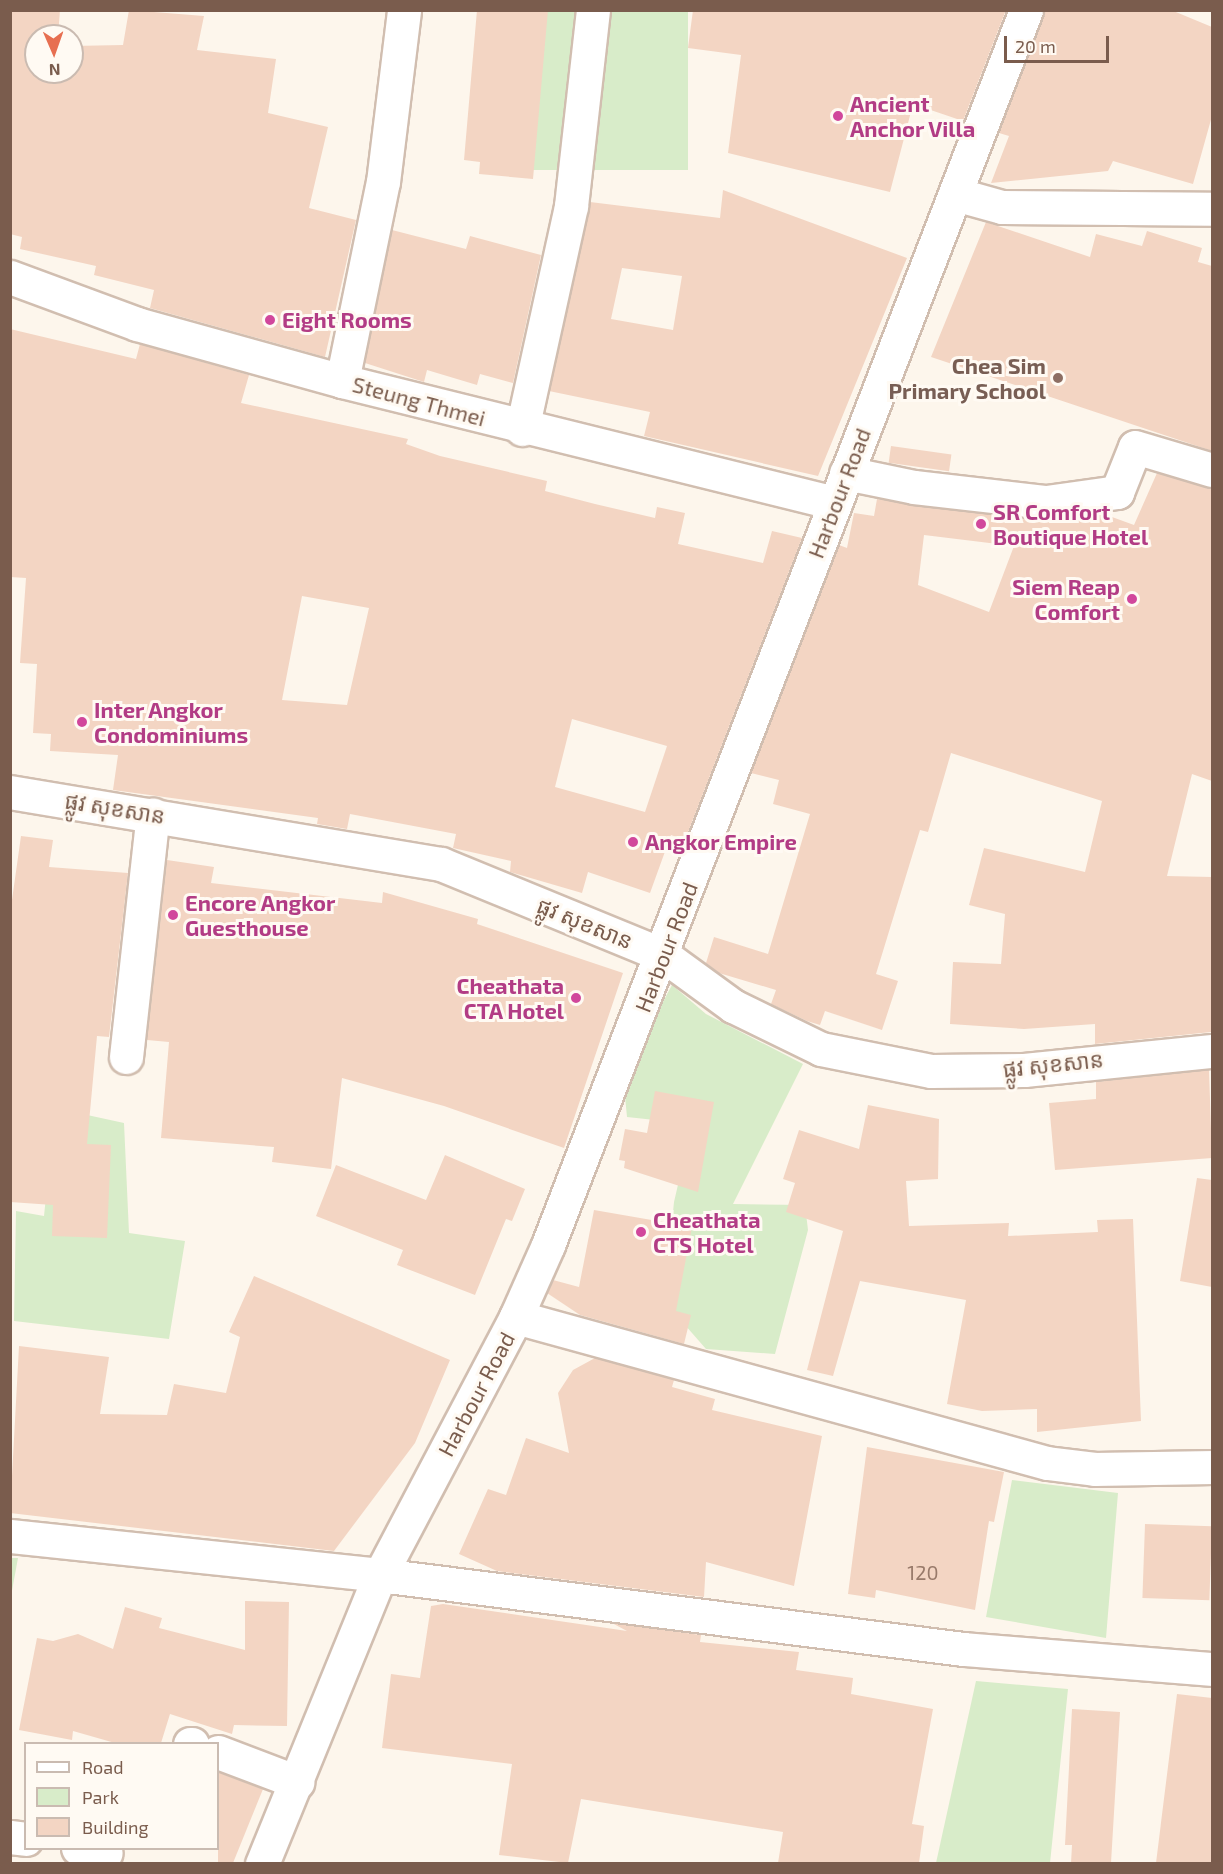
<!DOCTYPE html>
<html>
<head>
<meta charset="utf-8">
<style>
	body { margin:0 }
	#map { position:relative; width:1223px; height:1874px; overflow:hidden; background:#fdf6ec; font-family:"Exo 2","Noto Sans Khmer",sans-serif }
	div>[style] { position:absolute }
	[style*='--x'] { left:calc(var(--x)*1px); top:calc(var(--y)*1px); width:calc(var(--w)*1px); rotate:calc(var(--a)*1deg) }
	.green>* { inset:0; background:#d8ecc9; transform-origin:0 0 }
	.building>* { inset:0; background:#f3d5c3; transform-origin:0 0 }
	.roads { filter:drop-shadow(2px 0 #d1beb0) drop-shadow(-2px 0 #d1beb0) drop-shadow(0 2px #d1beb0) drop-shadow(0 -2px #d1beb0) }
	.minor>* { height:33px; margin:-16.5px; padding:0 16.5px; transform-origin:16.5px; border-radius:16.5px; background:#fff }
	.dots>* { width:16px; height:16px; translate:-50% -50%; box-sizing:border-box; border:3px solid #fffaf3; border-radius:50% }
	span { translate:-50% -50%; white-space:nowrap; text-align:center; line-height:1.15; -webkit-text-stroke:6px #fffaf3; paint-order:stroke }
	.number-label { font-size:20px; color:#987a6a }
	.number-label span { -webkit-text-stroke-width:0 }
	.hotel-label { font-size:22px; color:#b23c85; font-weight:700 }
	.left { translate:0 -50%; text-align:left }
	.right { translate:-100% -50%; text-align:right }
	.education-label { font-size:22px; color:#785e54; font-weight:700 }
	.street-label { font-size:22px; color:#7a5c4d }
	.frame { position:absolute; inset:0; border:12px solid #7a5c4d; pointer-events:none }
	.legend { position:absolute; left:24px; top:1742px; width:195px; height:108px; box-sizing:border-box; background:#fffaf3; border:2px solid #cabbb1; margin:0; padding:8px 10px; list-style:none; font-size:18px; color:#7a5c4d }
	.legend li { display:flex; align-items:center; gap:12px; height:30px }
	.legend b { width:30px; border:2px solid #cabbb1 }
	.north { position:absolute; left:24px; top:24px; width:60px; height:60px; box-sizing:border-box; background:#fffaf3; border:2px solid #cabbb1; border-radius:50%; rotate:178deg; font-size:16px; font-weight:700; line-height:24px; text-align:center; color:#7a5c4d }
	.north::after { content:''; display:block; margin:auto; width:21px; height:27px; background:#e76f51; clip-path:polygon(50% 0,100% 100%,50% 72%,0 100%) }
	.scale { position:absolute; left:1004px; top:36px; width:105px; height:27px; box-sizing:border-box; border:3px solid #7a5c4d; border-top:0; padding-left:8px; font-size:18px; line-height:21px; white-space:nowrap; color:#7a5c4d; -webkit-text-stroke:4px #fffaf3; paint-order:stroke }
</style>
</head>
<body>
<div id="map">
	<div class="green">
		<i style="left:524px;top:11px;width:164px;height:159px"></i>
		<i style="clip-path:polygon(672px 985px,706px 1014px,803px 1064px,733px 1204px,805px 1205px,808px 1230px,775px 1354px,706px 1349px,664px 1301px,674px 1202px,692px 1124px,627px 1117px,623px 1076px)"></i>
		<i style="clip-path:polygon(55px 1108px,124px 1123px,129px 1233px,185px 1241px,169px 1339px,14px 1321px,16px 1211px,44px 1216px)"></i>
		<i style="clip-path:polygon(1012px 1480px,1118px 1493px,1106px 1638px,986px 1617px)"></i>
		<i style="clip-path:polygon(11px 1558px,18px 1558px,11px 1596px,10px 1558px)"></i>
		<i style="clip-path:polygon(976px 1681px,1068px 1689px,1050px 1863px,936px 1863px)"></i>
	</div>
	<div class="building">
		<i style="clip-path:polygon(10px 10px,60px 10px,58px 36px,36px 36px,36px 72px,72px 72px,72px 46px,123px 45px,129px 10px,204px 16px,197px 50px,276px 59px,268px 113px,328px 127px,309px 208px,356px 220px,325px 357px,150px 308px,154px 290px,94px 275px,96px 266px,20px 249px,22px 237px,10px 234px)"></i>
		<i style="clip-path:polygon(477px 10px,548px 10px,533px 179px,479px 174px,480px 162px,464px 160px)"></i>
		<i style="clip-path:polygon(693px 10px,1006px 10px,963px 121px,913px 104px,890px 192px,728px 153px,741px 55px,688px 48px)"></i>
		<i style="clip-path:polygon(1044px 10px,1171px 10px,1212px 27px,1212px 116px,1193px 184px,1113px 161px,1108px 171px,991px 183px,1009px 136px,999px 133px)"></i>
		<i style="clip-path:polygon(evenodd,723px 190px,907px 258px,818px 476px,644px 436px,650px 412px,549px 391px,590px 202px,720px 218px,723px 190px,622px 268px,682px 276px,673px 330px,611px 319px,622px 268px)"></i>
		<i style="clip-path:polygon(986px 222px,1090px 257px,1096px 234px,1142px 246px,1147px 231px,1202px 248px,1198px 262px,1212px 266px,1212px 451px,931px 357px)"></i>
		<i style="clip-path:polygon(392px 230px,466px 249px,470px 236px,541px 255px,513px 383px,480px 374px,477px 385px,427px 370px,424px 382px,365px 363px)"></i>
		<i style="clip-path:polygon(evenodd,10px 329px,136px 359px,140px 344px,249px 375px,241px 403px,408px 439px,406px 444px,440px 456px,547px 481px,545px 491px,595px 504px,655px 518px,657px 507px,685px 513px,678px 544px,763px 563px,772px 531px,802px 538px,685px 840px,671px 835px,650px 893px,588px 872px,582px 893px,510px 872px,511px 861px,453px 848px,456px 834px,350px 814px,347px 829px,317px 824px,318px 818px,113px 790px,118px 755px,50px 751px,51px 734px,33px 733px,37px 664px,20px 663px,26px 578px,10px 577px,10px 329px,302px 596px,369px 608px,347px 705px,282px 700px,302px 596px,10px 329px,572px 719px,667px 746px,645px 812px,555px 787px,572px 719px)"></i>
		<i style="left:891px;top:446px;width:61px;height:17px;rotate:8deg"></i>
		<i style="clip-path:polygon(evenodd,1157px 473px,1212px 488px,1212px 781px,1192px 774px,1167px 876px,1212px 877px,1211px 1032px,1095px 1044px,1095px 1024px,1024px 1029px,950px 1024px,953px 962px,1001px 964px,1005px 914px,969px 905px,984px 848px,1085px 872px,1102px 801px,951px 753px,928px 832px,920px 830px,876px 974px,898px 981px,882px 1030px,825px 1011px,820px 1025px,807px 1021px,771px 1004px,776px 990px,719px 973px,706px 963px,714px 937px,768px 954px,810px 814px,773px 804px,779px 780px,751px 773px,839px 545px,847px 548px,854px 513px,874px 516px,877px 499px,1044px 521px,1101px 513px,1134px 525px,1157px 473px,924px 535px,1014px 546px,989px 612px,918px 585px,924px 535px)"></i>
		<i style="clip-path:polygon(21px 836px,53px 840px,49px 867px,128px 873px,109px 1037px,97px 1036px,87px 1144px,111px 1145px,107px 1238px,52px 1236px,53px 1205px,10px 1202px,10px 914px)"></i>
		<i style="clip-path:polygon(167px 860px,214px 867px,211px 883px,382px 903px,383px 892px,478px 919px,477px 924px,623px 973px,564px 1148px,444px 1106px,342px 1078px,331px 1169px,272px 1162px,274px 1147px,161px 1138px,169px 1042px,147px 1040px)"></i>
		<i style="clip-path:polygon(1209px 1070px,1212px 1158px,1055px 1170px,1049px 1103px,1096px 1099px,1096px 1082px)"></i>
		<i style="clip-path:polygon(655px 1091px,714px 1102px,698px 1192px,624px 1168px,625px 1161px,619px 1160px,625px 1129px,647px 1133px)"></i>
		<i style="clip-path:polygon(868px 1105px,939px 1119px,938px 1179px,906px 1181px,909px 1226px,1009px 1223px,1008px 1236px,1098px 1232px,1097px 1220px,1133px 1219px,1141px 1421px,1037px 1432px,1037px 1409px,982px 1411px,947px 1404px,966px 1300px,860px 1281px,833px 1376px,807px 1370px,843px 1231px,786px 1212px,795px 1183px,783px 1179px,799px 1130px,859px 1149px)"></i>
		<i style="clip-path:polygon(445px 1155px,525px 1189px,512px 1221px,506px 1219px,475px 1295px,397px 1265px,403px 1250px,316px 1216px,336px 1165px,426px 1200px)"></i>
		<i style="clip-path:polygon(1197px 1178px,1212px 1180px,1212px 1287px,1180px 1281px)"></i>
		<i style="clip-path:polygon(594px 1210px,692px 1227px,676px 1311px,691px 1315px,684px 1344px,580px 1315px,547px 1293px,553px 1280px,579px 1287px)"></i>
		<i style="clip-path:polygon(254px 1276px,450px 1360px,415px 1443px,334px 1551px,10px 1513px,19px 1346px,109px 1357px,100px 1414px,167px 1415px,174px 1384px,226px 1393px,240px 1337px,229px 1332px)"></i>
		<i style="clip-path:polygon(595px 1358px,674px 1380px,672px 1387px,715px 1399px,712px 1410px,822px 1436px,794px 1586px,706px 1562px,704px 1597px,497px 1571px,459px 1554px,488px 1489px,506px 1495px,526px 1438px,569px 1453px,558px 1393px,573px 1370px)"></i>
		<i style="clip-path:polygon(867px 1447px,1004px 1472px,994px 1522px,989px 1521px,975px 1610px,876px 1590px,875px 1598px,848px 1594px)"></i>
		<i style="left:1145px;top:1524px;width:67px;height:74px;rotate:2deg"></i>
		<i style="clip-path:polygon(245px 1601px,289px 1602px,287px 1726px,234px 1725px,232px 1734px,170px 1714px,161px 1743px,115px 1743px,73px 1731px,72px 1740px,19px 1730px,37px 1638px,53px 1641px,78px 1634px,113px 1649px,125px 1607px,162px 1618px,159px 1628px,245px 1650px)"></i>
		<i style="clip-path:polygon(443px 1604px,627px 1631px,612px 1623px,701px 1635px,700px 1642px,799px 1652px,796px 1670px,853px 1678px,851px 1694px,933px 1709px,912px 1824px,924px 1826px,919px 1863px,778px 1863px,783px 1832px,581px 1799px,568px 1863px,499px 1855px,512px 1764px,382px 1748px,391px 1674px,420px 1678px,431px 1606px)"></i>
		<i style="clip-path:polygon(1177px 1694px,1212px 1698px,1212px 1863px,1156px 1863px)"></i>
		<i style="clip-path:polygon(1072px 1709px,1120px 1712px,1111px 1863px,1071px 1863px,1072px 1845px,1065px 1845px)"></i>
		<i style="clip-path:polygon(218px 1772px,263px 1789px,233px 1863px,218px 1863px)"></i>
	</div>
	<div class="roads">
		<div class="minor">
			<i style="--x:955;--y:194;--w:49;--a:15.5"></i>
			<i style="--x:1002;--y:207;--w:210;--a:0.5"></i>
			<i style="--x:10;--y:277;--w:135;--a:20.3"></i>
			<i style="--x:137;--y:324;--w:213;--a:15.5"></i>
			<i style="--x:342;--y:381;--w:508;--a:13.9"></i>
			<i style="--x:342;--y:381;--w:203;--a:-78.4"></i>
			<i style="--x:383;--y:182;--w:173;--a:-83"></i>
			<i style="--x:522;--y:429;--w:228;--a:-77.6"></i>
			<i style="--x:571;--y:206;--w:197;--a:-83.6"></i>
			<i style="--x:846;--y:473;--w:69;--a:11.6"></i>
			<i style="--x:914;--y:487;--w:133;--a:6.5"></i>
			<i style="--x:1046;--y:502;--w:72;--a:-8"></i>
			<i style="--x:1117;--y:492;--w:48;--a:-68.2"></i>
			<i style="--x:1135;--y:447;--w:80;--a:16.6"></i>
			<i style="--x:10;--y:792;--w:437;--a:9.5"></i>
			<i style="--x:441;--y:864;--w:240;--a:22.3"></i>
			<i style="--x:663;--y:955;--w:87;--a:36.1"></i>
			<i style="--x:733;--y:1006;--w:98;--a:26"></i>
			<i style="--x:821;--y:1049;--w:112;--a:11.3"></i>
			<i style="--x:931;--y:1071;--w:93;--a:-0.6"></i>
			<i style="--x:1024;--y:1070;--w:189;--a:-5.8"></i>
			<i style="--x:126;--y:1057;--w:244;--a:-83.7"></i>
			<i style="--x:516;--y:1317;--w:551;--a:15.37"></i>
			<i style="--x:1047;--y:1463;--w:48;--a:7.1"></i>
			<i style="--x:1095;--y:1469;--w:117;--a:-1"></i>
			<i style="--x:10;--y:1536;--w:372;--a:6"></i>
			<i style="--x:380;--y:1575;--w:588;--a:7.23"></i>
			<i style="--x:963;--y:1649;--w:250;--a:4.6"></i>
			<i style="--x:190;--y:1744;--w:2;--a:0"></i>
			<i style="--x:218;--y:1752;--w:85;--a:20.8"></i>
			<i style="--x:10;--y:1837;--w:16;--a:7"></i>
			<i style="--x:78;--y:1848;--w:28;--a:10"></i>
			<i style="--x:262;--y:1864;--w:312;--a:-67.8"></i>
			<i style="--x:380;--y:1575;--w:292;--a:-62.2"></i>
			<i style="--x:516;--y:1317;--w:79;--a:-66"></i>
			<i style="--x:548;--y:1245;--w:1324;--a:-68.84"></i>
		</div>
	</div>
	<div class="dots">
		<i style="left:838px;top:116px;background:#d1479c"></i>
		<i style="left:270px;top:320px;background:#d1479c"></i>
		<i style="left:1058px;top:378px;background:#8d6e63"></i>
		<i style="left:981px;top:524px;background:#d1479c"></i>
		<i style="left:1132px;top:599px;background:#d1479c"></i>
		<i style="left:82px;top:722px;background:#d1479c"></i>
		<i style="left:633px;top:842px;background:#d1479c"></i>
		<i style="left:173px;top:915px;background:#d1479c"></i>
		<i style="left:576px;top:998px;background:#d1479c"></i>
		<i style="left:641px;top:1232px;background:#d1479c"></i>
	</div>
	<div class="number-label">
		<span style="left:923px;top:1572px">120</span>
	</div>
	<div class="hotel-label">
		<span class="left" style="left:850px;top:116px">Ancient<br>Anchor Villa</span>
		<span class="left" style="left:282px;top:320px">Eight Rooms</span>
		<span class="left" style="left:993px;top:524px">SR Comfort<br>Boutique Hotel</span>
		<span class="right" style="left:1120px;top:599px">Siem Reap<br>Comfort</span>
		<span class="left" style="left:94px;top:722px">Inter Angkor<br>Condominiums</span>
		<span class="left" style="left:645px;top:842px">Angkor Empire</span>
		<span class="left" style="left:185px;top:915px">Encore Angkor<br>Guesthouse</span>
		<span class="right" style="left:564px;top:998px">Cheathata<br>CTA Hotel</span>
		<span class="left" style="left:653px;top:1232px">Cheathata<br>CTS Hotel</span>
	</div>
	<div class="education-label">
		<span class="right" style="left:1046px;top:378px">Chea Sim<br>Primary School</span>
	</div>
	<div class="street-label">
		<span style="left:419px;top:401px;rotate:15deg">Steung Thmei</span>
		<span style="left:839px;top:493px;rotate:-69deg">Harbour Road</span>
		<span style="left:115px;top:808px;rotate:9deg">ផ្លូវ សុខសាន</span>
		<span style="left:585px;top:923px;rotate:22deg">ផ្លូវ សុខសាន</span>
		<span style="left:666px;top:947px;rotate:-69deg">Harbour Road</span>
		<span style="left:1053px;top:1064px;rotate:-6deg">ផ្លូវ សុខសាន</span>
		<span style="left:476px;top:1394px;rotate:-62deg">Harbour Road</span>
	</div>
	<div class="frame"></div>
	<ul class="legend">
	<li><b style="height:8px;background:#fff"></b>Road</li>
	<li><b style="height:16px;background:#d8ecc9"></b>Park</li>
	<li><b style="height:16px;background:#f3d5c3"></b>Building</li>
	</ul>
	<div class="north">N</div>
	<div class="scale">20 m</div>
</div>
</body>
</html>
